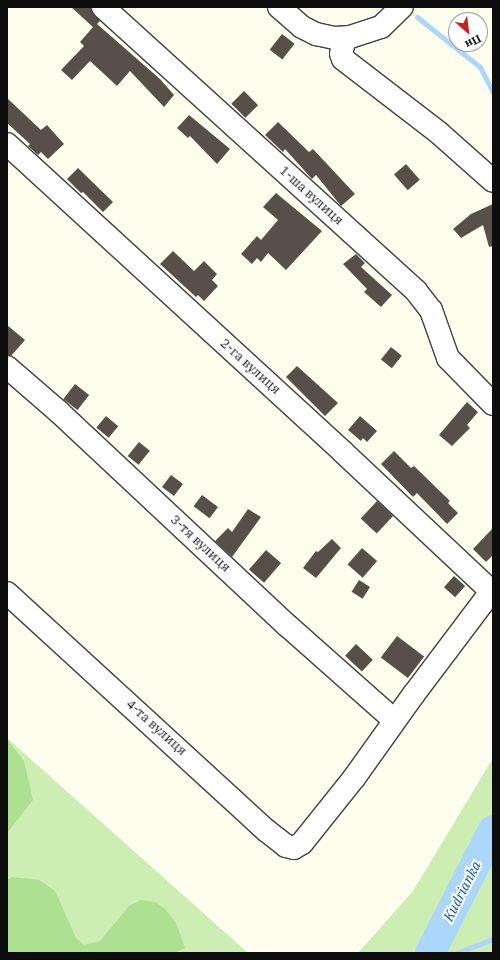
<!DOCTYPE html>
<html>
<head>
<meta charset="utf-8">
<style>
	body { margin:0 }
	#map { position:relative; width:500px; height:960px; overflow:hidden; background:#fffdee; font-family:"IBM Plex Serif",serif }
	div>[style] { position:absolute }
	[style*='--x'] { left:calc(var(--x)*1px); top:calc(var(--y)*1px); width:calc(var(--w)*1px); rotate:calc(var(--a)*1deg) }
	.green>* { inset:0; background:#cceeb3 }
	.forest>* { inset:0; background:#ade091 }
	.stream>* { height:5px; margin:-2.5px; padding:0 2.5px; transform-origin:2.5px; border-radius:2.5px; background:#acd7fc }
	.river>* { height:30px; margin:-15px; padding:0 15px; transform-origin:15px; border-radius:15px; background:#acd7fc }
	.building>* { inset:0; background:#575049; transform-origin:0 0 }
	.roads { filter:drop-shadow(1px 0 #404040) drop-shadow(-1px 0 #404040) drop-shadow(0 1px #404040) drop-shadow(0 -1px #404040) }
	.minor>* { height:22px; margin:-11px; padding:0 11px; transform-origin:11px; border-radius:11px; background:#fff }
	span { translate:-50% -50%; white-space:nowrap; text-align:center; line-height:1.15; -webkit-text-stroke:4px #fff; paint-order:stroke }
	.street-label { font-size:13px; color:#0d0d0d }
	.water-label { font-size:14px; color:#0a56ac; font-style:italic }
	.frame { position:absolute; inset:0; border:8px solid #0d0d0d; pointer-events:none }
	.north { position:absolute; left:448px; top:12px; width:40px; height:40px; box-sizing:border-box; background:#fff; border:1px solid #9e9e9e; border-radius:50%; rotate:152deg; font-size:11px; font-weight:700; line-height:16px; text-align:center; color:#0d0d0d }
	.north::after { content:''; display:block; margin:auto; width:14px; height:18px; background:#cc2017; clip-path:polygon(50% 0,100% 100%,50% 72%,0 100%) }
</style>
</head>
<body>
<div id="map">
	<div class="green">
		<i style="clip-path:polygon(7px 738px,248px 953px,7px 953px)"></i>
		<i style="clip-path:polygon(493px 758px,493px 953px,358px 953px,413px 891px)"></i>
	</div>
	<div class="forest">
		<i style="clip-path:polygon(7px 739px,24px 761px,33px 800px,7px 833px)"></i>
		<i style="clip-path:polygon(12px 877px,39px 880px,55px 891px,76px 938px,84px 945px,100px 941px,129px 906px,141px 900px,155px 902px,164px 908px,176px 923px,185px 948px,175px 953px,7px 953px,7px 880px)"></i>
	</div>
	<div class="stream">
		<i style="--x:417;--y:17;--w:80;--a:38.4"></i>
		<i style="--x:480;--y:67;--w:28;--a:63"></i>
		<i style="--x:456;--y:953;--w:40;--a:-21"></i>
	</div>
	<div class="river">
		<i style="--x:430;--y:953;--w:138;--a:-62.9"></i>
	</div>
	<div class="building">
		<i style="clip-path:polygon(71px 7px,91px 7px,100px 21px,97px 24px,160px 79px,174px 95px,164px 107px,130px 71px,117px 86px,90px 61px,72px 80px,61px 70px,84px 46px,80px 42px,93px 27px)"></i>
		<i style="left:282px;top:34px;width:16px;height:20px;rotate:38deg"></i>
		<i style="left:244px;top:91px;width:20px;height:18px;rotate:45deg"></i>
		<i style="clip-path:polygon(7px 98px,41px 130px,47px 125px,64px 144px,48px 159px,41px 152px,38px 155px,28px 146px,30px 144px,7px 123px)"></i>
		<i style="clip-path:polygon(189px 115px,230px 149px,217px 164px,190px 136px,188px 138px,177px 128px)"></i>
		<i style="clip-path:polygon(278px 122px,309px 152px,313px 149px,355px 194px,341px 206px,316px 175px,312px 179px,285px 149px,283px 152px,265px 135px)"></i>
		<i style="left:406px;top:164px;width:21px;height:16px;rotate:49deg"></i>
		<i style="clip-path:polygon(78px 168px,113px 202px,103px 212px,83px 192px,81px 193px,67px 179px)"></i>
		<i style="clip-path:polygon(276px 193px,322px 231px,286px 270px,268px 253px,261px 262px,257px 258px,252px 264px,241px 254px,257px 236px,261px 240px,278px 220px,263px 207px)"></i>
		<i style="clip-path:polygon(493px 204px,493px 246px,489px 247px,483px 225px,461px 238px,453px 229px,471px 214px)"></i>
		<i style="clip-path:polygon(173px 251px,194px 271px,204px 261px,217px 274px,212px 280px,218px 286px,204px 301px,198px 295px,196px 297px,160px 264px)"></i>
		<i style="clip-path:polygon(356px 254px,365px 263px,361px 267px,392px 295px,381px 307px,364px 292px,367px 289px,343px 264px)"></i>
		<i style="clip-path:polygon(7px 325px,25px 340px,11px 356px,7px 355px)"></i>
		<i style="left:391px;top:347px;width:14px;height:16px;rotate:39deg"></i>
		<i style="clip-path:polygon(297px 366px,338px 403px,325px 416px,286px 377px)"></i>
		<i style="left:75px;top:384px;width:18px;height:19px;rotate:38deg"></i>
		<i style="clip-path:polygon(467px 402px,478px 412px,467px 425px,470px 428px,452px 446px,439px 435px)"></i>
		<i style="left:106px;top:416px;width:16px;height:15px;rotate:40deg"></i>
		<i style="clip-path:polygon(360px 416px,377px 431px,367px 442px,363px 438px,361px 441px,348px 430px)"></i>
		<i style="left:139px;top:442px;width:14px;height:18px;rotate:39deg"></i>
		<i style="clip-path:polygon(394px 451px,411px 468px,414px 466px,450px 501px,448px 503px,458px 513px,447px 524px,417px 493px,413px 497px,381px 464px)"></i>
		<i style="left:171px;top:475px;width:15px;height:15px;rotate:37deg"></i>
		<i style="left:202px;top:495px;width:20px;height:14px;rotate:37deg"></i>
		<i style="left:377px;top:501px;width:22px;height:24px;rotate:43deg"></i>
		<i style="clip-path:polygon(248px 509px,261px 517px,232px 557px,215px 541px,228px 528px,232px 532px)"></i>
		<i style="clip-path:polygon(493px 528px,493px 555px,486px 562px,473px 549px)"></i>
		<i style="clip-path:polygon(332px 539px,341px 548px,316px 578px,303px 568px,316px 551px,318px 552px)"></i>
		<i style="left:362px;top:548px;width:20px;height:22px;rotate:41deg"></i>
		<i style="left:266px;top:550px;width:20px;height:26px;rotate:41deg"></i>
		<i style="left:454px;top:576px;width:15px;height:15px;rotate:42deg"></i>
		<i style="left:359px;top:580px;width:13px;height:14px;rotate:32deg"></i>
		<i style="left:397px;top:636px;width:34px;height:27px;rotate:37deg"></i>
		<i style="left:356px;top:644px;width:23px;height:16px;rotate:43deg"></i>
	</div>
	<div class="roads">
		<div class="minor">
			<i style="--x:103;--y:7;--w:423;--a:42.2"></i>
			<i style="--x:416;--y:291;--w:24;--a:52"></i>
			<i style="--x:431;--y:310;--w:51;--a:70.5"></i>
			<i style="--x:448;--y:358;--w:64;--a:45.6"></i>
			<i style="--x:279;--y:7;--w:30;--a:41"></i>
			<i style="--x:302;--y:27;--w:16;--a:27"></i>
			<i style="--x:316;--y:34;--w:19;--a:12"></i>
			<i style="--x:335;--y:38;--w:15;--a:-4"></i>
			<i style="--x:350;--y:37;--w:33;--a:-18"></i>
			<i style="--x:381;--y:27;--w:29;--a:-44"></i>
			<i style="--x:345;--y:38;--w:16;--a:104"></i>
			<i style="--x:341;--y:54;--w:5;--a:68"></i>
			<i style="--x:343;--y:59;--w:121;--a:37.6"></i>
			<i style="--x:439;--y:133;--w:72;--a:41.6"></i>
			<i style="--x:7;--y:144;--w:457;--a:42.5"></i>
			<i style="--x:344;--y:453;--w:202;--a:43.2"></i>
			<i style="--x:7;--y:367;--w:69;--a:40.9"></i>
			<i style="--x:59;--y:412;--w:313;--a:43.1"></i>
			<i style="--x:288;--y:626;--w:142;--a:41.6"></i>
			<i style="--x:7;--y:593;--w:352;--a:42.5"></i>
			<i style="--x:267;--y:831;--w:24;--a:38"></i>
			<i style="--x:286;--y:846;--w:8;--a:14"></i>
			<i style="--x:294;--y:848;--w:9;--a:-32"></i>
			<i style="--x:302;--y:843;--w:83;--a:-51.3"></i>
			<i style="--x:354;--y:778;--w:103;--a:-54.5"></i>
			<i style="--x:414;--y:694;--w:131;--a:-53"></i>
		</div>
	</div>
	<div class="street-label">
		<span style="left:311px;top:196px;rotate:42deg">1-ша вулиця</span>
		<span style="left:250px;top:367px;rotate:42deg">2-га вулиця</span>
		<span style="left:200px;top:544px;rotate:43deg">3-тя вулиця</span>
		<span style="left:156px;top:728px;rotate:42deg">4-та вулиця</span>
	</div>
	<div class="water-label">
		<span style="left:462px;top:891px;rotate:-63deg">Kudrianka</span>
	</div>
	<div class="frame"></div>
	<div class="north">Пн</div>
</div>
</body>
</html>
